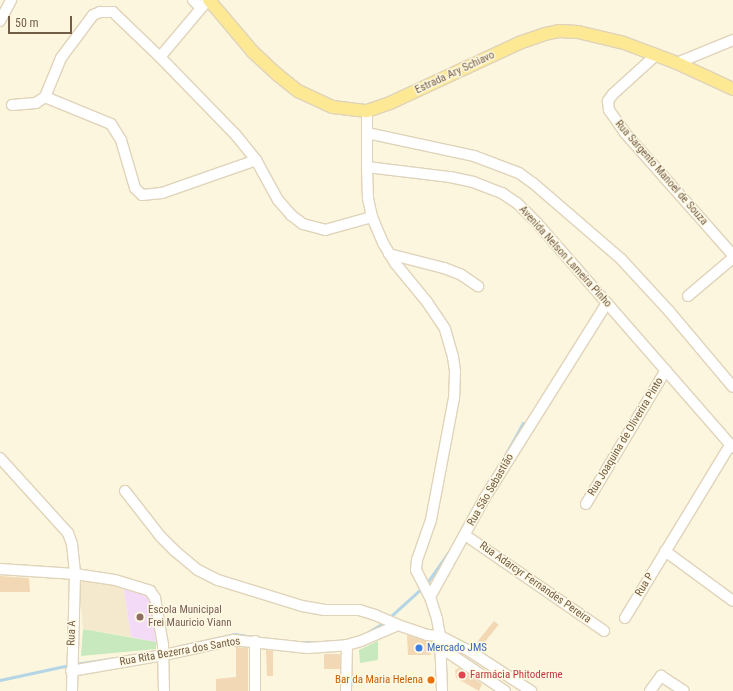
<!DOCTYPE html>
<html>
<head>
<meta charset="utf-8">
<style>
	body { margin:0 }
	#map { position:relative; width:733px; height:691px; overflow:hidden; background:#fcf6de; font-family:"Roboto Condensed",sans-serif }
	div>[style] { position:absolute }
	[style*='--x'] { left:calc(var(--x)*1px); top:calc(var(--y)*1px); width:calc(var(--w)*1px); rotate:calc(var(--a)*1deg) }
	.residential>* { inset:0; background:#f4e9cc }
	.education>* { inset:0; background:#f3dbf8 }
	.green>* { inset:0; background:#c7e9bd }
	.stream>* { height:2.5px; margin:-1.25px; padding:0 1.25px; transform-origin:1.25px; border-radius:1.25px; background:#b3d5e5 }
	.building>* { inset:0; background:#f2d8b5; transform-origin:0 0 }
	.roads { filter:drop-shadow(1px 0 #e0d3ba) drop-shadow(-1px 0 #e0d3ba) drop-shadow(0 1px #e0d3ba) drop-shadow(0 -1px #e0d3ba) }
	.minor>* { height:10px; margin:-5px; padding:0 5px; transform-origin:5px; border-radius:5px; background:#fff }
	.major>* { height:12px; margin:-6px; padding:0 6px; transform-origin:6px; border-radius:6px; background:#fde994 }
	.dots>* { width:11px; height:11px; translate:-50% -50%; box-sizing:border-box; border:2px solid #fff9e4; border-radius:50% }
	span { translate:-50% -50%; white-space:nowrap; text-align:center; line-height:1.15; -webkit-text-stroke:3px #fff9e4; paint-order:stroke }
	.street-label { font-size:11px; color:#725d46 }
	.education-label { font-size:11px; color:#785e54 }
	.left { translate:0 -50%; text-align:left }
	.shop-label { font-size:11px; color:#366cbe }
	.health-label { font-size:11px; color:#be3a42 }
	.food-label { font-size:11px; color:#c56008 }
	.right { translate:-100% -50%; text-align:right }
	.scale { position:absolute; left:8px; top:16px; width:64px; height:18px; box-sizing:border-box; border:2px solid #725d46; border-top:0; padding-left:5px; font-size:12px; line-height:14px; white-space:nowrap; color:#725d46; -webkit-text-stroke:3px #fff9e4; paint-order:stroke }
</style>
</head>
<body>
<div id="map">
	<div class="residential">
		<i style="clip-path:polygon(83px 581px,123px 586px,131px 637px,83px 629px,79px 586px)"></i>
	</div>
	<div class="education">
		<i style="clip-path:polygon(123px 586px,150px 597px,156px 642px,131px 637px)"></i>
	</div>
	<div class="green">
		<i style="clip-path:polygon(83px 629px,156px 642px,156px 649px,81px 656px)"></i>
		<i style="clip-path:polygon(378px 641px,378px 660px,360px 663px,359px 650px)"></i>
	</div>
	<div class="stream">
		<i style="--x:499;--y:466;--w:49;--a:-60.8"></i>
		<i style="--x:427;--y:583;--w:37;--a:-55"></i>
		<i style="--x:389;--y:618;--w:45;--a:-42.3"></i>
		<i style="--x:365;--y:634;--w:23;--a:-31"></i>
		<i style="--x:295;--y:642;--w:25;--a:0"></i>
		<i style="--x:181;--y:646;--w:55;--a:-12.5"></i>
		<i style="--x:235;--y:634;--w:20;--a:9"></i>
		<i style="--x:75;--y:664;--w:63;--a:-8.3"></i>
		<i style="--x:0;--y:680;--w:72;--a:-12.1"></i>
	</div>
	<div class="building">
		<i style="clip-path:polygon(0 576px,29px 578px,30px 592px,0 592px)"></i>
		<i style="left:494px;top:621px;width:6px;height:27px;rotate:39deg"></i>
		<i style="clip-path:polygon(407px 635px,430px 642px,431px 655px,408px 655px)"></i>
		<i style="clip-path:polygon(236px 647px,248px 648px,248px 691px,216px 691px,216px 679px,236px 677px)"></i>
		<i style="clip-path:polygon(266px 650px,273px 651px,273px 676px,267px 676px)"></i>
		<i style="left:324px;top:654px;width:16px;height:15px"></i>
		<i style="clip-path:polygon(459px 668px,482px 684px,479px 691px,456px 678px,455px 670px)"></i>
	</div>
	<div class="roads">
		<div class="minor">
			<i style="--x:193;--y:0;--w:11;--a:45"></i>
			<i style="--x:0;--y:21;--w:24;--a:-62"></i>
			<i style="--x:656;--y:55;--w:58;--a:137.8"></i>
			<i style="--x:613;--y:94;--w:9;--a:126"></i>
			<i style="--x:608;--y:101;--w:9;--a:84"></i>
			<i style="--x:609;--y:110;--w:28;--a:55"></i>
			<i style="--x:625;--y:133;--w:163;--a:48.5"></i>
			<i style="--x:160;--y:57;--w:75;--a:-49.9"></i>
			<i style="--x:677;--y:63;--w:61;--a:-22.3"></i>
			<i style="--x:45;--y:97;--w:71;--a:22.2"></i>
			<i style="--x:111;--y:124;--w:19;--a:58"></i>
			<i style="--x:121;--y:140;--w:50;--a:73.7"></i>
			<i style="--x:135;--y:188;--w:10;--a:45"></i>
			<i style="--x:142;--y:195;--w:20;--a:-6"></i>
			<i style="--x:162;--y:193;--w:100;--a:-19.3"></i>
			<i style="--x:12;--y:105;--w:24;--a:-5"></i>
			<i style="--x:36;--y:103;--w:11;--a:-34"></i>
			<i style="--x:45;--y:97;--w:42;--a:-67.7"></i>
			<i style="--x:61;--y:58;--w:54;--a:-53.3"></i>
			<i style="--x:93;--y:15;--w:8;--a:-23"></i>
			<i style="--x:100;--y:12;--w:13;--a:0"></i>
			<i style="--x:113;--y:12;--w:65;--a:43.8"></i>
			<i style="--x:160;--y:57;--w:107;--a:45.8"></i>
			<i style="--x:235;--y:134;--w:33;--a:51"></i>
			<i style="--x:256;--y:160;--w:46;--a:61.2"></i>
			<i style="--x:278;--y:200;--w:20;--a:49"></i>
			<i style="--x:291;--y:215;--w:15;--a:37"></i>
			<i style="--x:303;--y:224;--w:23;--a:15"></i>
			<i style="--x:325;--y:230;--w:49;--a:-15.5"></i>
			<i style="--x:372;--y:217;--w:28;--a:67"></i>
			<i style="--x:383;--y:243;--w:23;--a:59"></i>
			<i style="--x:395;--y:263;--w:50;--a:50.6"></i>
			<i style="--x:427;--y:302;--w:32;--a:56"></i>
			<i style="--x:445;--y:329;--w:29;--a:74"></i>
			<i style="--x:453;--y:357;--w:15;--a:82"></i>
			<i style="--x:455;--y:372;--w:26;--a:92"></i>
			<i style="--x:454;--y:398;--w:124;--a:100.7"></i>
			<i style="--x:431;--y:520;--w:42;--a:109.3"></i>
			<i style="--x:417;--y:560;--w:10;--a:96"></i>
			<i style="--x:416;--y:570;--w:30;--a:63"></i>
			<i style="--x:430;--y:597;--w:23;--a:72"></i>
			<i style="--x:437;--y:619;--w:17;--a:80"></i>
			<i style="--x:440;--y:636;--w:55;--a:87.9"></i>
			<i style="--x:367;--y:111;--w:56;--a:90"></i>
			<i style="--x:367;--y:133;--w:109;--a:12.1"></i>
			<i style="--x:474;--y:156;--w:48;--a:20.7"></i>
			<i style="--x:519;--y:173;--w:17;--a:36"></i>
			<i style="--x:533;--y:183;--w:116;--a:40.8"></i>
			<i style="--x:621;--y:259;--w:71;--a:47.3"></i>
			<i style="--x:669;--y:311;--w:99;--a:49.9"></i>
			<i style="--x:372;--y:217;--w:19;--a:-102"></i>
			<i style="--x:368;--y:198;--w:31;--a:-92"></i>
			<i style="--x:367;--y:167;--w:84;--a:6.9"></i>
			<i style="--x:450;--y:177;--w:24;--a:12"></i>
			<i style="--x:473;--y:182;--w:31;--a:21"></i>
			<i style="--x:502;--y:193;--w:18;--a:34"></i>
			<i style="--x:517;--y:203;--w:28;--a:45"></i>
			<i style="--x:537;--y:223;--w:298;--a:48.9"></i>
			<i style="--x:389;--y:254;--w:57;--a:14.3"></i>
			<i style="--x:444;--y:268;--w:17;--a:21"></i>
			<i style="--x:460;--y:274;--w:22;--a:34"></i>
			<i style="--x:688;--y:296;--w:59;--a:-40.2"></i>
			<i style="--x:0;--y:458;--w:101;--a:47.8"></i>
			<i style="--x:68;--y:533;--w:12;--a:70"></i>
			<i style="--x:72;--y:544;--w:30;--a:84"></i>
			<i style="--x:75;--y:574;--w:117;--a:91.5"></i>
			<i style="--x:125;--y:491;--w:58;--a:52"></i>
			<i style="--x:161;--y:537;--w:20;--a:45"></i>
			<i style="--x:175;--y:551;--w:30;--a:40"></i>
			<i style="--x:198;--y:570;--w:22;--a:27"></i>
			<i style="--x:218;--y:580;--w:88;--a:17.2"></i>
			<i style="--x:302;--y:606;--w:23;--a:10"></i>
			<i style="--x:325;--y:610;--w:34;--a:0"></i>
			<i style="--x:359;--y:610;--w:17;--a:17"></i>
			<i style="--x:375;--y:615;--w:25;--a:23"></i>
			<i style="--x:586;--y:504;--w:156;--a:-59.2"></i>
			<i style="--x:465;--y:535;--w:169;--a:34.6"></i>
			<i style="--x:665;--y:551;--w:84;--a:36.3"></i>
			<i style="--x:0;--y:569;--w:75;--a:3.8"></i>
			<i style="--x:75;--y:574;--w:40;--a:8.5"></i>
			<i style="--x:115;--y:580;--w:37;--a:17"></i>
			<i style="--x:150;--y:591;--w:9;--a:54"></i>
			<i style="--x:155;--y:598;--w:48;--a:80.3"></i>
			<i style="--x:163;--y:645;--w:46;--a:88.8"></i>
			<i style="--x:430;--y:597;--w:112;--a:-61.1"></i>
			<i style="--x:484;--y:499;--w:231;--a:-57.9"></i>
			<i style="--x:625;--y:618;--w:202;--a:-58.7"></i>
			<i style="--x:437;--y:645;--w:82;--a:34.1"></i>
			<i style="--x:71;--y:671;--w:94;--a:-9.8"></i>
			<i style="--x:164;--y:655;--w:71;--a:-12.3"></i>
			<i style="--x:233;--y:640;--w:75;--a:6.1"></i>
			<i style="--x:308;--y:648;--w:39;--a:-4"></i>
			<i style="--x:347;--y:645;--w:15;--a:-16"></i>
			<i style="--x:361;--y:641;--w:40;--a:-23.4"></i>
			<i style="--x:398;--y:625;--w:31;--a:19"></i>
			<i style="--x:427;--y:635;--w:13;--a:4"></i>
			<i style="--x:440;--y:636;--w:35;--a:27"></i>
			<i style="--x:471;--y:652;--w:72;--a:33"></i>
			<i style="--x:255;--y:691;--w:50;--a:-90"></i>
			<i style="--x:346;--y:691;--w:46;--a:-88.8"></i>
			<i style="--x:650;--y:691;--w:19;--a:-54"></i>
			<i style="--x:661;--y:676;--w:27;--a:33"></i>
		</div>
		<div class="major">
			<i style="--x:209;--y:0;--w:68;--a:49.8"></i>
			<i style="--x:253;--y:52;--w:34;--a:43"></i>
			<i style="--x:278;--y:75;--w:26;--a:39"></i>
			<i style="--x:298;--y:91;--w:38;--a:25"></i>
			<i style="--x:333;--y:107;--w:34;--a:7"></i>
			<i style="--x:367;--y:111;--w:24;--a:-19"></i>
			<i style="--x:390;--y:103;--w:142;--a:-24.9"></i>
			<i style="--x:519;--y:43;--w:28;--a:-19"></i>
			<i style="--x:545;--y:34;--w:14;--a:-12"></i>
			<i style="--x:559;--y:31;--w:19;--a:3"></i>
			<i style="--x:578;--y:32;--w:47;--a:13.4"></i>
			<i style="--x:624;--y:43;--w:57;--a:20.7"></i>
			<i style="--x:677;--y:63;--w:62;--a:24.9"></i>
		</div>
	</div>
	<div class="dots">
		<i style="left:140px;top:617px;background:#8d6e63"></i>
		<i style="left:419px;top:648px;background:#3f7fe0"></i>
		<i style="left:462px;top:675px;background:#e0444e"></i>
		<i style="left:431px;top:680px;background:#e8710a"></i>
	</div>
	<div class="street-label">
		<span style="left:455px;top:73px;rotate:-25deg">Estrada Ary Schiavo</span>
		<span style="left:661px;top:173px;rotate:49deg">Rua Sargento Manoel de Souza</span>
		<span style="left:565px;top:257px;rotate:48deg">Avenida Nelson Lameira Pinho</span>
		<span style="left:626px;top:437px;rotate:-59deg">Rua Joaquina de Oliverira Pinto</span>
		<span style="left:491px;top:490px;rotate:-60deg">Rua São Sebastião</span>
		<span style="left:535px;top:583px;rotate:35deg">Rua Adarcyr Fernandes Pereira</span>
		<span style="left:645px;top:585px;rotate:-59deg">Rua P</span>
		<span style="left:72px;top:633px;rotate:-88deg">Rua A</span>
		<span style="left:180px;top:652px;rotate:-10deg">Rua Rita Bezerra dos Santos</span>
	</div>
	<div class="education-label">
		<span class="left" style="left:148px;top:617px">Escola Municipal<br>Frei Mauricio Viann</span>
	</div>
	<div class="shop-label">
		<span class="left" style="left:427px;top:648px">Mercado JMS</span>
	</div>
	<div class="health-label">
		<span class="left" style="left:470px;top:675px">Farmácia Phitoderme</span>
	</div>
	<div class="food-label">
		<span class="right" style="left:423px;top:680px">Bar da Maria Helena</span>
	</div>
	<div class="scale">50 m</div>
</div>
</body>
</html>
